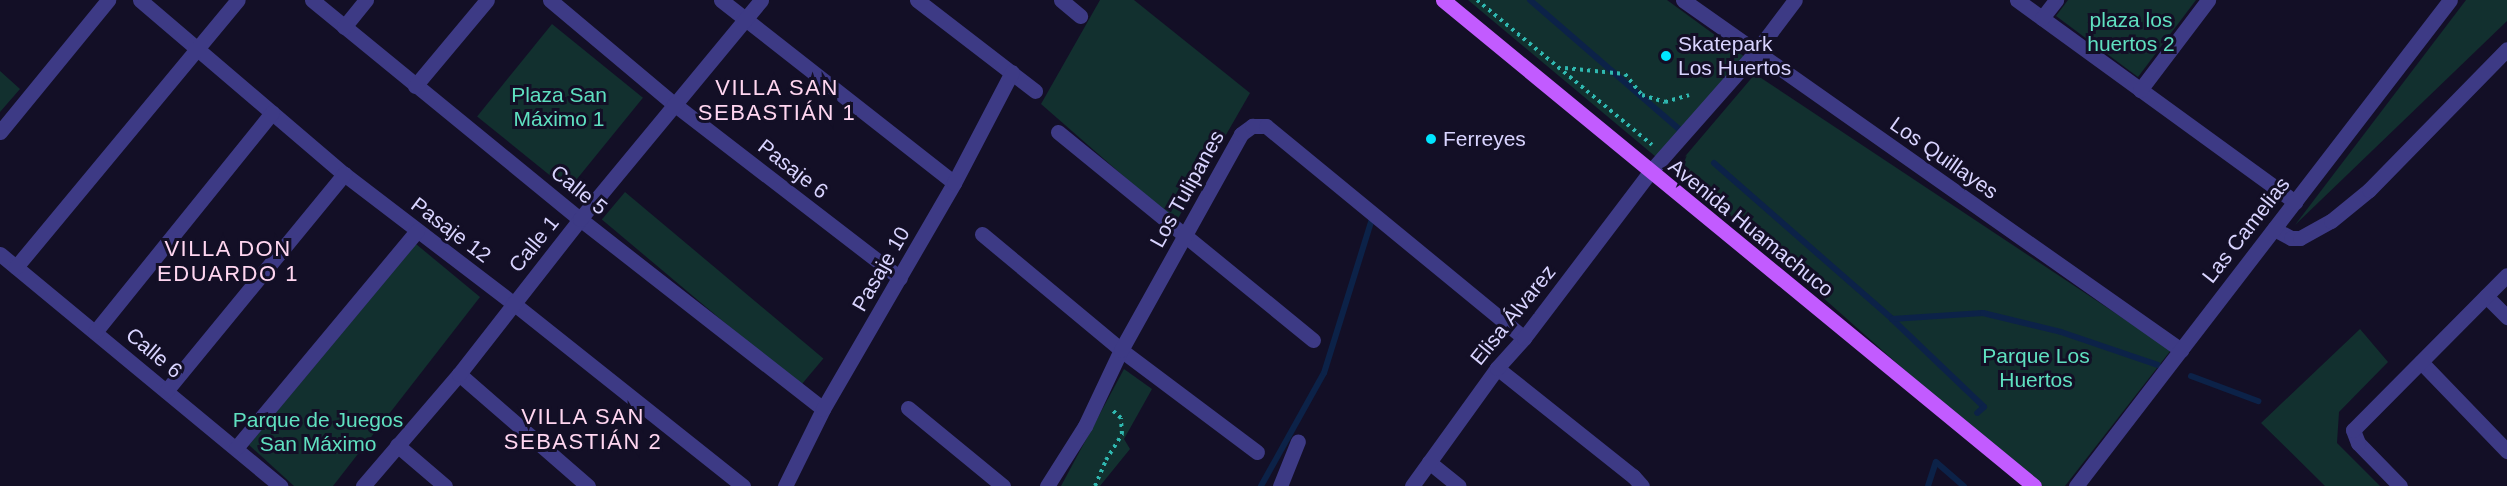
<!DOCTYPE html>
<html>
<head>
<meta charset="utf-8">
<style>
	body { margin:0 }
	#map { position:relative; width:2507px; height:486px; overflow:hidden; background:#130f26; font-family:Arial,sans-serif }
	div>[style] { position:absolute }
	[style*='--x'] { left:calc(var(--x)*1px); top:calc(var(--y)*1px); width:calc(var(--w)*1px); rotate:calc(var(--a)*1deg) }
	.green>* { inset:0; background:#12302f; transform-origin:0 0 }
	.stream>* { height:6px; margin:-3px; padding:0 3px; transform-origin:3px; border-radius:3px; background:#0c2248 }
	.path>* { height:4px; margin-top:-2px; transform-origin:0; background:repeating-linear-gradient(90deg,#2fb8b0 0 3px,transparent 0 7.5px) }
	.minor>* { height:15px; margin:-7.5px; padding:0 7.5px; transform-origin:7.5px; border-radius:7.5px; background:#3d3a85 }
	.major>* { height:15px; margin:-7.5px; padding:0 7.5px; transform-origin:7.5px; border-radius:7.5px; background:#c25bff }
	.dots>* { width:16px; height:16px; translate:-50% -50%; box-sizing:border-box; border:3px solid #130f26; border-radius:50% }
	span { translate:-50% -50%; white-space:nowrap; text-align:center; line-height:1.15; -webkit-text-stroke:6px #130f26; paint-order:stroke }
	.park-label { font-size:21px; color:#5fe0c0 }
	.poi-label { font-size:21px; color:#d9d4ff }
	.left { translate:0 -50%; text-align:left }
	.street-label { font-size:21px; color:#d9d4ff }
	.neighbourhood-label { font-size:22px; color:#ffd6f0; letter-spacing:1.5px }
</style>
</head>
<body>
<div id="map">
	<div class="green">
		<i style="clip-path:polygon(1100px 0,1134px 0,1250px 93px,1176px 222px,1041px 104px)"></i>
		<i style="clip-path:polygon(1468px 0,1667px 0,1745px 57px,1656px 157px)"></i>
		<i style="clip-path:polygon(2068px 0,2196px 0,2138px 77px,2056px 16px)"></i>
		<i style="clip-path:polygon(2466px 0,2507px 0,2507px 21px,2295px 225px)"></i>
		<i style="left:552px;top:24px;width:117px;height:119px;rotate:39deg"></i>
		<i style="clip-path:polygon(0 71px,20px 89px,0 112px)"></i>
		<i style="clip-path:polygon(1755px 74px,2171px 350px,2065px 486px,2035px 486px,1676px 167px)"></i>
		<i style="left:625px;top:192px;width:259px;height:36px;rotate:40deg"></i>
		<i style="clip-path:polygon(416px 244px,480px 297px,333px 486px,294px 486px,249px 445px)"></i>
		<i style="clip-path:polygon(2360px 329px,2388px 362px,2339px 412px,2337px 443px,2380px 486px,2325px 486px,2261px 423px)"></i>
		<i style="clip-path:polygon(1124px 369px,1152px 389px,1124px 439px,1130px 449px,1100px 486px,1061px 486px)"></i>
	</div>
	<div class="stream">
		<i style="--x:1530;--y:0;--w:198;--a:40.9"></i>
		<i style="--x:1714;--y:163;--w:237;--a:41.2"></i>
		<i style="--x:1892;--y:319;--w:127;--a:43.7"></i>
		<i style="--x:1984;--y:407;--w:9;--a:139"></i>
		<i style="--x:1892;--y:319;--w:91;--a:-3.8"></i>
		<i style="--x:1983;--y:313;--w:80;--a:13.7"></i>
		<i style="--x:2061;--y:332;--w:102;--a:18.8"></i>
		<i style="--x:2191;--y:376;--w:72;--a:20.5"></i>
		<i style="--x:1261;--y:486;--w:129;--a:-60.9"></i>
		<i style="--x:1324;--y:373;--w:164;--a:-72.7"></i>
		<i style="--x:1928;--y:486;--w:25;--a:-72"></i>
		<i style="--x:1936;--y:462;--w:37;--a:41"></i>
	</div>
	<div class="path">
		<i style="--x:1477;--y:0;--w:227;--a:39.6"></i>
		<i style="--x:1565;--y:68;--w:60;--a:5.7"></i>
		<i style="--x:1625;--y:74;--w:27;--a:51"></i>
		<i style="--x:1642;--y:95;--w:24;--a:17"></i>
		<i style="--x:1665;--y:102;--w:25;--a:-16"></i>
		<i style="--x:1095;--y:486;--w:28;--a:-67"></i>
		<i style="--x:1106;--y:460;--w:31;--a:-58"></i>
		<i style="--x:1122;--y:434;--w:16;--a:-94"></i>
		<i style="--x:1121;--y:418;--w:13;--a:-138"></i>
	</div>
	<div class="minor">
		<i style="--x:140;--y:0;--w:268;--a:40.5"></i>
		<i style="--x:344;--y:174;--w:213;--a:37.4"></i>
		<i style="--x:513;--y:303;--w:294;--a:38.5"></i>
		<i style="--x:312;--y:0;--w:346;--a:39.3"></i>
		<i style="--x:580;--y:219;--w:308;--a:38"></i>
		<i style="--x:550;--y:0;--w:162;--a:40"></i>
		<i style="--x:674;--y:104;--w:285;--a:37.6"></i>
		<i style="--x:721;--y:0;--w:296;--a:38.1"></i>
		<i style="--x:917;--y:0;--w:149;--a:37.6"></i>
		<i style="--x:1061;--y:0;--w:25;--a:40"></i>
		<i style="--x:1683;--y:0;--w:609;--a:35.1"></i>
		<i style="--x:2017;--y:0;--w:344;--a:36"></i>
		<i style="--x:2042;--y:18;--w:23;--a:-52"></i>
		<i style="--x:344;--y:27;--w:35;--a:-51"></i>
		<i style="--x:415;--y:86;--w:112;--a:-50.1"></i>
		<i style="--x:2140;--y:90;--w:113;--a:-52.9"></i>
		<i style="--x:0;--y:132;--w:171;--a:-50.7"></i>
		<i style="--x:1058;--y:132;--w:329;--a:39.2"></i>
		<i style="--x:2274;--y:229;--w:19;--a:28"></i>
		<i style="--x:2291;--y:238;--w:9;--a:0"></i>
		<i style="--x:2300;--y:238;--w:35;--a:-29"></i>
		<i style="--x:2331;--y:221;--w:49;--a:-39.2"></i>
		<i style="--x:2369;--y:190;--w:197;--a:-45.6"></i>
		<i style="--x:982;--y:234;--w:181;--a:39.8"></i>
		<i style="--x:1121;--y:350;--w:170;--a:36.9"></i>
		<i style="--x:0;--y:254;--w:364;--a:39.6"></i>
		<i style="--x:16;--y:267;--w:347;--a:-50.3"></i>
		<i style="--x:2486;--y:296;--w:30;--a:45"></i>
		<i style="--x:95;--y:332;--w:282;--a:-51.1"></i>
		<i style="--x:2421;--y:362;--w:124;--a:46"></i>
		<i style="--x:1497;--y:368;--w:174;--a:38.5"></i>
		<i style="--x:1633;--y:476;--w:13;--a:48"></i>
		<i style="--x:459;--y:374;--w:171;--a:41"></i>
		<i style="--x:166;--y:391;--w:281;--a:-50.6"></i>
		<i style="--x:908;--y:408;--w:123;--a:39.4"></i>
		<i style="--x:397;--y:445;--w:63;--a:40.5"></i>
		<i style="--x:236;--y:448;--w:283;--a:-50.2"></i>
		<i style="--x:1429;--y:462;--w:38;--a:39"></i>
		<i style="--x:363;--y:486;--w:148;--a:-49.4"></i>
		<i style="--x:459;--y:374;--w:197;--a:-52"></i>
		<i style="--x:580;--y:219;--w:284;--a:-50.4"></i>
		<i style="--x:785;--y:486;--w:86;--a:-63.7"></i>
		<i style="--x:823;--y:409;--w:261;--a:-59.9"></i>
		<i style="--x:954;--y:183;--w:125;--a:-62.4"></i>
		<i style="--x:1047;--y:486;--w:71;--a:-57.7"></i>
		<i style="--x:1085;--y:426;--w:84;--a:-64.7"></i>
		<i style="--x:1121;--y:350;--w:247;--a:-60.9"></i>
		<i style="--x:1241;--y:134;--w:14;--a:-36"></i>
		<i style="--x:1252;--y:126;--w:14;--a:0"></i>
		<i style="--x:1266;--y:126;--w:334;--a:39.4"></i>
		<i style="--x:1280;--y:486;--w:48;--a:-68.2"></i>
		<i style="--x:1412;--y:486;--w:145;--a:-54.2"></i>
		<i style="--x:1497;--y:368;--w:40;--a:-48"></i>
		<i style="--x:1524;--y:338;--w:208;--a:-52.8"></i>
		<i style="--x:1650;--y:172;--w:159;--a:-48.6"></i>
		<i style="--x:1755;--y:53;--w:66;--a:-53"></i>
		<i style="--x:2076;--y:486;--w:613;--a:-52.42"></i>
		<i style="--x:2400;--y:486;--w:60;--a:-134.3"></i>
		<i style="--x:2358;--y:443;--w:14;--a:-111"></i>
		<i style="--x:2353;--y:430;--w:218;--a:-45.2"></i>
	</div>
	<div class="major">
		<i style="--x:1443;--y:0;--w:765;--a:39.43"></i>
	</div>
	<div class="dots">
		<i style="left:1666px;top:56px;background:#00e5ff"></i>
		<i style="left:1431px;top:139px;background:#00e5ff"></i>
	</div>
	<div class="park-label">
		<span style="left:2131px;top:32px">plaza los<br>huertos 2</span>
		<span style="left:559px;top:107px">Plaza San<br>Máximo 1</span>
		<span style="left:2036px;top:368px">Parque Los<br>Huertos</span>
		<span style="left:318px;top:432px">Parque de Juegos<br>San Máximo</span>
	</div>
	<div class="poi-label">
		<span class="left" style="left:1678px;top:56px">Skatepark<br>Los Huertos</span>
		<span class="left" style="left:1443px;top:139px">Ferreyes</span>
	</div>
	<div class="street-label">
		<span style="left:1944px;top:158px;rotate:35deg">Los Quillayes</span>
		<span style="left:793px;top:169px;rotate:38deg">Pasaje 6</span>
		<span style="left:1187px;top:189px;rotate:-61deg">Los Tulipanes</span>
		<span style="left:579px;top:190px;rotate:39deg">Calle 5</span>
		<span style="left:1751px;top:228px;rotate:39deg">Avenida Huamachuco</span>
		<span style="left:451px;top:230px;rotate:37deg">Pasaje 12</span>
		<span style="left:2246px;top:230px;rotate:-52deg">Las Camelias</span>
		<span style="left:534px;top:244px;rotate:-51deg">Calle 1</span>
		<span style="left:881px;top:269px;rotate:-60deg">Pasaje 10</span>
		<span style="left:1513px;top:315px;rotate:-51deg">Elisa Álvarez</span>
		<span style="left:154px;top:353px;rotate:40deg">Calle 6</span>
	</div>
	<div class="neighbourhood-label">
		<span style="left:777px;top:100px">VILLA SAN<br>SEBASTIÁN 1</span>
		<span style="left:228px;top:261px">VILLA DON<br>EDUARDO 1</span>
		<span style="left:583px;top:429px">VILLA SAN<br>SEBASTIÁN 2</span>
	</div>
</div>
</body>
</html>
